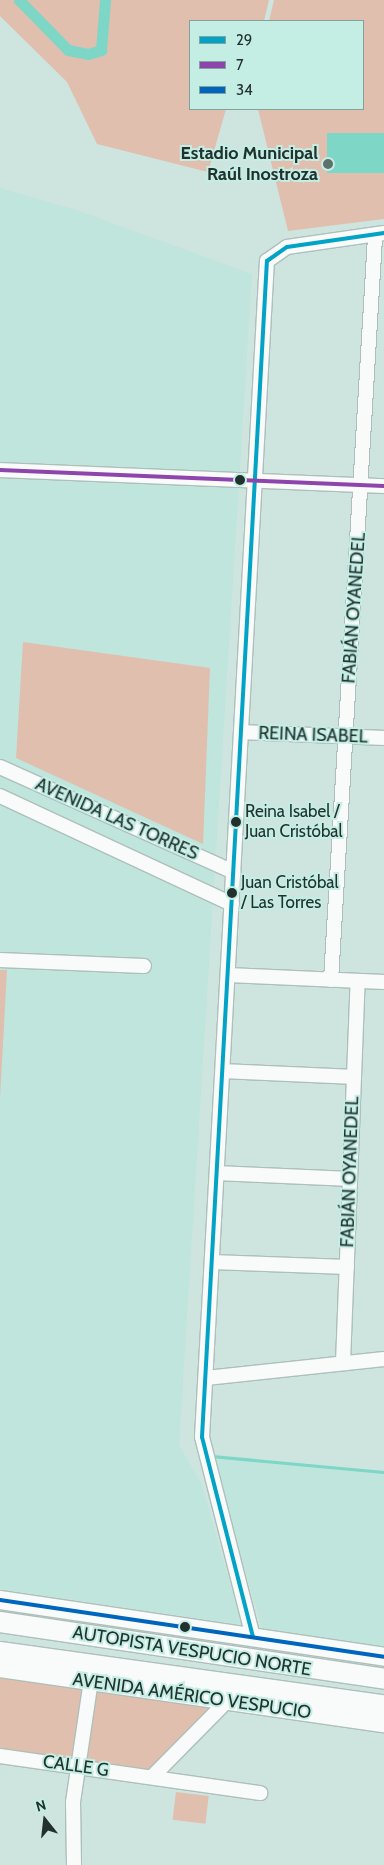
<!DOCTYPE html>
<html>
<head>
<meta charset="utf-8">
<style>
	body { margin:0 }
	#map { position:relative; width:384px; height:1865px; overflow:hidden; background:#cde4df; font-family:Cabin,sans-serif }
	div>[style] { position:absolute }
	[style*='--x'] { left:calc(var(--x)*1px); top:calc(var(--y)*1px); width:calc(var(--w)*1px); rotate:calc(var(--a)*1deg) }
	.built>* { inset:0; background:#bfe5dc }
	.green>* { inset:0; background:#e0bfaf; transform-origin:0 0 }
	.water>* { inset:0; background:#7dd6c6; transform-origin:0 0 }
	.stream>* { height:3px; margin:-1.5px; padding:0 1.5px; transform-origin:1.5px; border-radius:1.5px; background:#7dd6c6 }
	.canal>* { height:11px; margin:-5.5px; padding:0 5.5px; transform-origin:5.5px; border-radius:5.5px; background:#7dd6c6 }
	.roads { filter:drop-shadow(1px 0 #aebfbb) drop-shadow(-1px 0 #aebfbb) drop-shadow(0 1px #aebfbb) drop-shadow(0 -1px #aebfbb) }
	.minor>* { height:14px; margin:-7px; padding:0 7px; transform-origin:7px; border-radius:7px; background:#f8fbfa }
	.major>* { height:18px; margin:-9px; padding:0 9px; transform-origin:9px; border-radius:9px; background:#f8fbfa }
	.highway>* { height:20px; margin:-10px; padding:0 10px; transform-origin:10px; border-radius:10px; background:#f8fbfa }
	.bus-1>* { height:4px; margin:-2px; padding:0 2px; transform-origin:2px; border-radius:2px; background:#02a3c6 }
	.bus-2>* { height:4px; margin:-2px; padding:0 2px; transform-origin:2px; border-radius:2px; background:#8e44ad }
	.bus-3>* { height:4px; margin:-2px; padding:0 2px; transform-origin:2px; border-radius:2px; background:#0065bd }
	.dots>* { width:14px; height:14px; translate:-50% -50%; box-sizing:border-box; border:2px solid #c4ede4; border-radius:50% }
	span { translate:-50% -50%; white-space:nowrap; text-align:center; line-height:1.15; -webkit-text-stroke:4px #c4ede4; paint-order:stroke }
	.bus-label { font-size:17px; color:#21312e }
	.left { translate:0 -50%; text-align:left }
	.poi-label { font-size:18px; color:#21312e; font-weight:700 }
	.right { translate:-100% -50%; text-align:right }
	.street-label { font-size:18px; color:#21312e }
	.legend { position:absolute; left:189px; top:20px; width:175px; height:90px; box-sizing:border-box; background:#c4ede4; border:1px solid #83a29b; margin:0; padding:6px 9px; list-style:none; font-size:15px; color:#21312e }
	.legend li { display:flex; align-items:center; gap:10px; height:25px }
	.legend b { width:25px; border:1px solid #83a29b }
	.north { position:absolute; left:20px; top:1795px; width:50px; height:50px; -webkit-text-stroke:4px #c4ede4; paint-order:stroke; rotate:344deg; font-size:14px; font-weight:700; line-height:20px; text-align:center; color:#21312e }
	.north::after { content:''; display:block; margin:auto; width:18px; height:22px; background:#21312e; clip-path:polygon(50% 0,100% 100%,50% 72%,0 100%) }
</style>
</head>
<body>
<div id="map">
	<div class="built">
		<i style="clip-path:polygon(0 188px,76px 210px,252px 274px,179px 1445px,201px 1483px,242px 1625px,0 1589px)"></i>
		<i style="clip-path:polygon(211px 1454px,384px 1472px,384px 1650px,263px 1631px)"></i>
	</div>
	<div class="green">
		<i style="clip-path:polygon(0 0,269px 0,264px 21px,190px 21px,190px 109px,226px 109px,208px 172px,97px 144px,67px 82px,0 16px)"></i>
		<i style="clip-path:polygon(274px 0,384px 0,384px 219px,288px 231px,258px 109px,363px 109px,363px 21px,269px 21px)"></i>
		<i style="clip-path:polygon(23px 642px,210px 668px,203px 844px,16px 758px)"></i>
		<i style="clip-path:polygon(0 970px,7px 970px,0 1098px)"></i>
		<i style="clip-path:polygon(0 1676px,212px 1706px,151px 1774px,0 1752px)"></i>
		<i style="left:176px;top:1792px;width:33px;height:28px;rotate:7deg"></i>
	</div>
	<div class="water">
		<i style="left:384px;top:133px;width:40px;height:57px;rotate:90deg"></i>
	</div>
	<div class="stream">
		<i style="--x:211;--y:1456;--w:174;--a:5.3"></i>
	</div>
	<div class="canal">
		<i style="--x:19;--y:0;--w:70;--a:45.6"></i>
		<i style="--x:68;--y:50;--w:20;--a:11"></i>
		<i style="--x:88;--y:54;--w:14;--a:-17"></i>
		<i style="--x:101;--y:50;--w:50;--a:-85.4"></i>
	</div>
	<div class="roads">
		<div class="minor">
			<i style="--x:0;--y:470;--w:384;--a:2.4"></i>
			<i style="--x:241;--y:732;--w:143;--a:2.4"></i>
			<i style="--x:0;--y:767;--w:256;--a:24.2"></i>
			<i style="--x:0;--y:796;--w:256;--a:25"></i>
			<i style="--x:0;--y:960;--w:144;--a:2.4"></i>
			<i style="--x:228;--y:975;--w:156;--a:2.6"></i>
			<i style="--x:331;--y:980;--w:744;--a:-86.61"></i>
			<i style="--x:223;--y:1071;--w:131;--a:2.6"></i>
			<i style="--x:217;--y:1173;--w:133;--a:2.6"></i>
			<i style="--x:212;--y:1262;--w:135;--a:2.1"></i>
			<i style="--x:343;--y:1363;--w:382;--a:-87.8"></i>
			<i style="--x:206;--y:1378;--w:179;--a:-6.1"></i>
			<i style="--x:253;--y:1637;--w:206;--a:-104.3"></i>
			<i style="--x:202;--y:1437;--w:1178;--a:-86.84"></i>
			<i style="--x:267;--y:261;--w:24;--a:-35"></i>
			<i style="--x:287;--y:247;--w:98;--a:-8.2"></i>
			<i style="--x:0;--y:1756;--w:263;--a:8.1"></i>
			<i style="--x:152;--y:1777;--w:107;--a:-45.4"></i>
			<i style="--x:74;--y:1865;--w:63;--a:-90.9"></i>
			<i style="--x:73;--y:1802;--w:123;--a:-81.6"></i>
		</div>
		<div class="major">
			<i style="--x:0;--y:1600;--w:388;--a:8.4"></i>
			<i style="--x:0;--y:1668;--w:388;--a:8.2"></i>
		</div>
		<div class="highway">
			<i style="--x:0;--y:1622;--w:388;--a:8.4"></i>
			<i style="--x:0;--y:1652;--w:388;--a:7.9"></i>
		</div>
	</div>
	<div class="bus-1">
		<i style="--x:253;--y:1637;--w:206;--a:-104.3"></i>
		<i style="--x:202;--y:1437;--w:1178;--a:-86.84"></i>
		<i style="--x:267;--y:261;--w:24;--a:-35"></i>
		<i style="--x:287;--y:247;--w:98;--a:-8.2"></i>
	</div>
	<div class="bus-2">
		<i style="--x:0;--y:470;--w:384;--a:2.4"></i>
	</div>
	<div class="bus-3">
		<i style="--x:0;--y:1600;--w:388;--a:8.4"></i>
	</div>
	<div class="dots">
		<i style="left:328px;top:164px;background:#5d706c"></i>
		<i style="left:240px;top:480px;background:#21312e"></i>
		<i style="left:236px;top:822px;background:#21312e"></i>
		<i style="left:232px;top:893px;background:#21312e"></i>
		<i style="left:185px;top:1627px;background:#21312e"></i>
	</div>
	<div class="bus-label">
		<span class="left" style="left:245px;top:822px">Reina Isabel /<br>Juan Cristóbal</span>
		<span class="left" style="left:241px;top:893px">Juan Cristóbal<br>/ Las Torres</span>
	</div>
	<div class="poi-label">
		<span class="right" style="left:318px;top:164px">Estadio Municipal<br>Raúl Inostroza</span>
	</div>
	<div class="street-label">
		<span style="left:354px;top:608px;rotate:-86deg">FABIÁN OYANEDEL</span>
		<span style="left:313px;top:735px;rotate:2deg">REINA ISABEL</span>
		<span style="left:117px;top:819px;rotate:24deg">AVENIDA LAS TORRES</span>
		<span style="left:350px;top:1172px;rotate:-88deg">FABIÁN OYANEDEL</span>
		<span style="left:192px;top:1651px;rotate:9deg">AUTOPISTA VESPUCIO NORTE</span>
		<span style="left:192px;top:1696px;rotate:8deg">AVENIDA AMÉRICO VESPUCIO</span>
		<span style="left:76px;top:1766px;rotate:8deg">CALLE G</span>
	</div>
	<ul class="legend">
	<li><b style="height:6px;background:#02a3c6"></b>29</li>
	<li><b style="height:6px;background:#8e44ad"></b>7</li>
	<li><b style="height:6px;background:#0065bd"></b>34</li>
	</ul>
	<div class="north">N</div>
</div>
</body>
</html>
